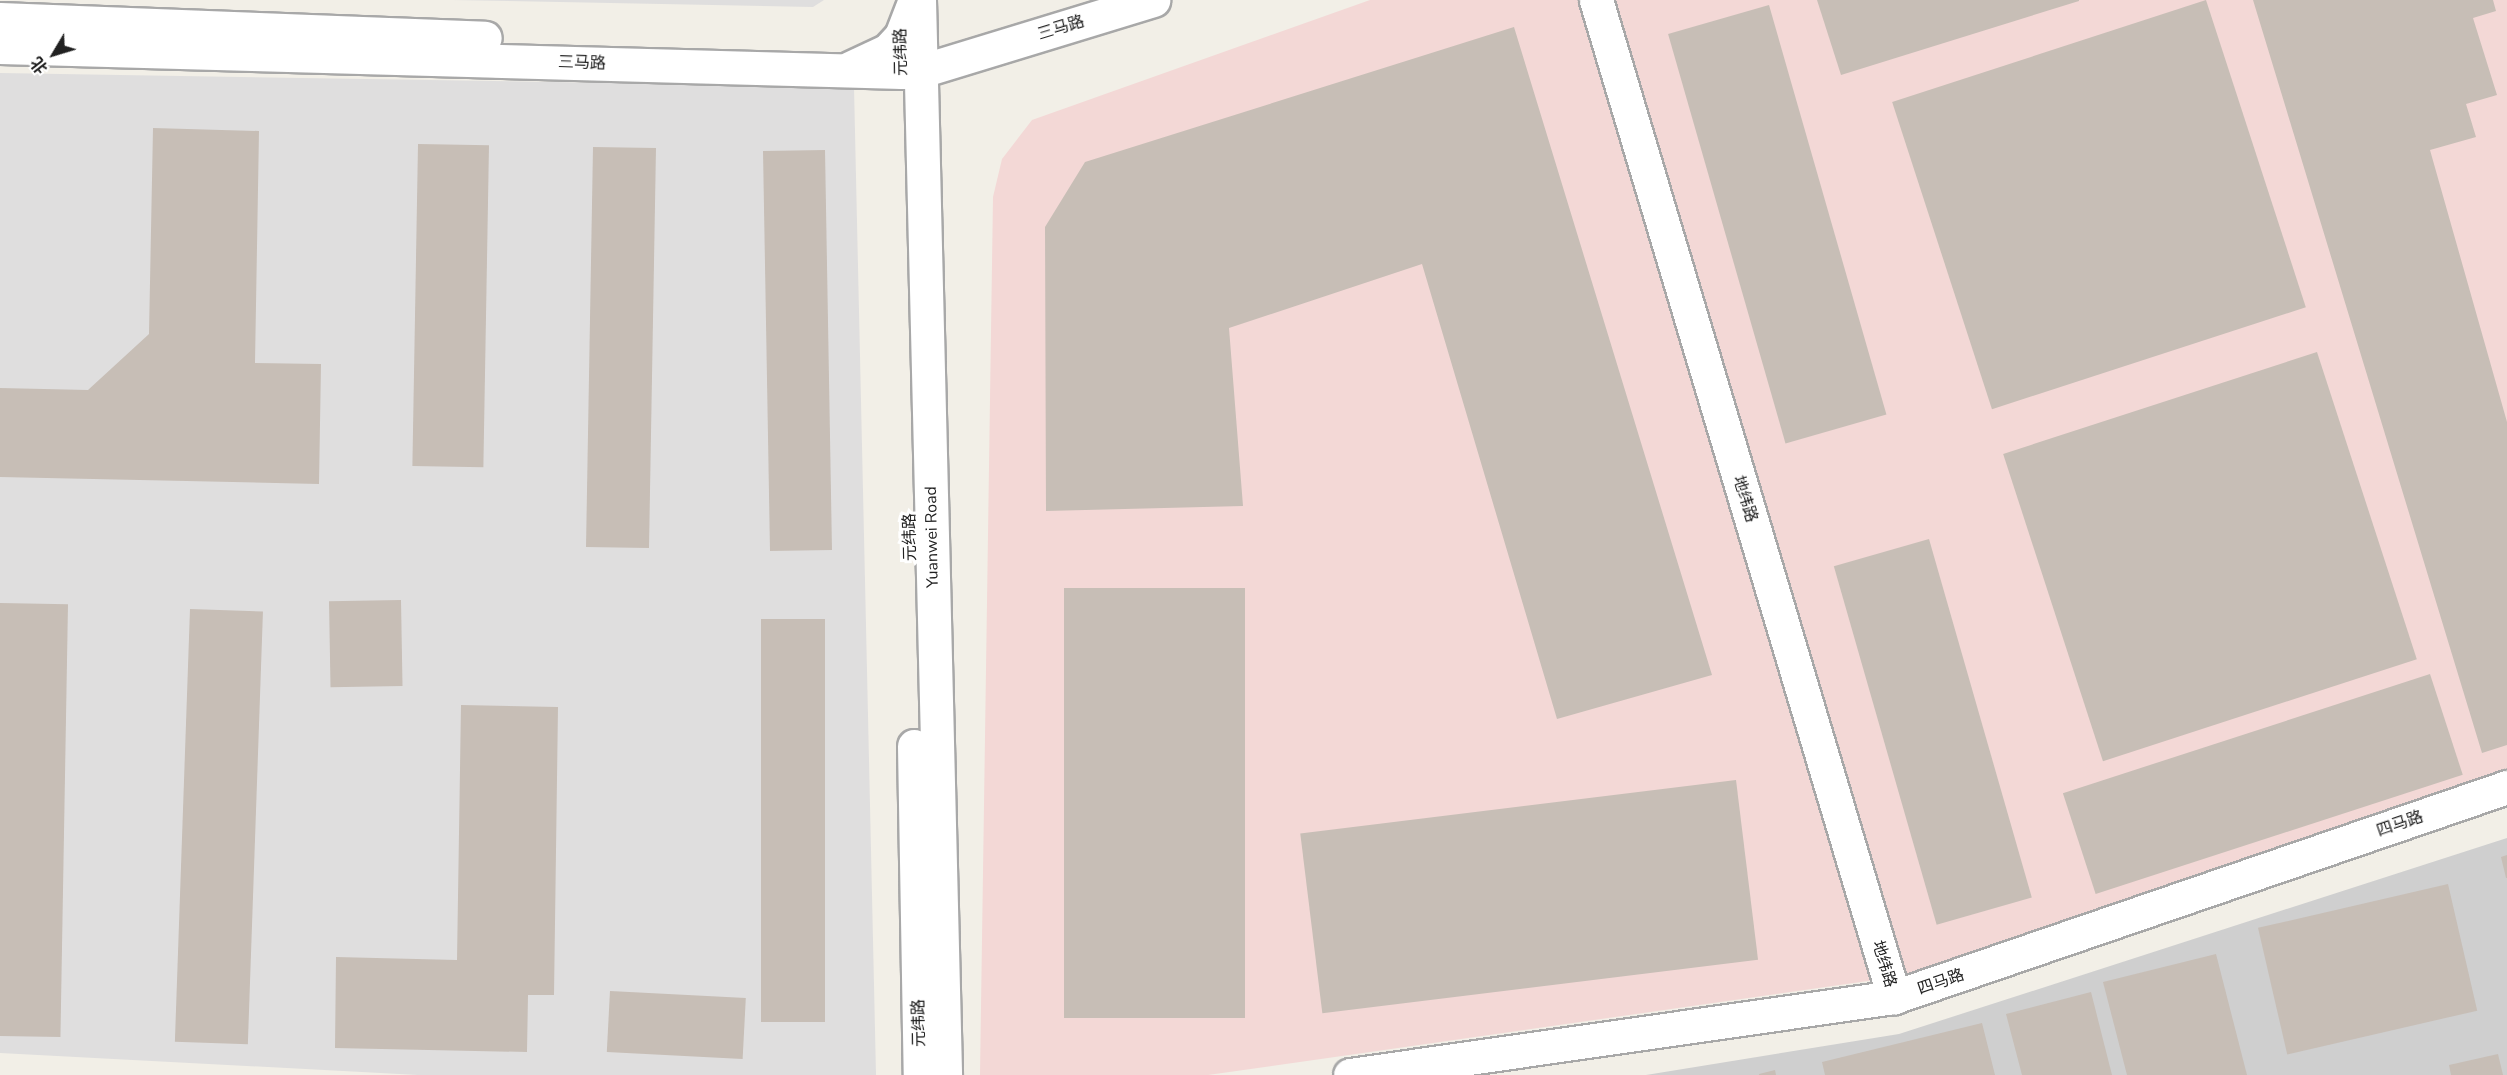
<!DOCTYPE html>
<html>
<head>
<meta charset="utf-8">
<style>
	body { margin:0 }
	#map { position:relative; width:2507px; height:1075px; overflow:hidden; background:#f2efe7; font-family:"Nunito Sans","Noto Sans SC",sans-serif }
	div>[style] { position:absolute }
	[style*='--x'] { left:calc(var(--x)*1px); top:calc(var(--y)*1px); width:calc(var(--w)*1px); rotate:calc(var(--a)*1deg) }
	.residential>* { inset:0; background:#dfdede }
	.commercial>* { inset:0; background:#f3d8d6 }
	.religious>* { inset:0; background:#cfcfcf }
	.building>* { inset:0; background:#c7beb6; transform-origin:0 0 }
	.roads { filter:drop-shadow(2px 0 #a8a8a8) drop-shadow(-2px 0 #a8a8a8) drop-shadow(0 2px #a8a8a8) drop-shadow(0 -2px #a8a8a8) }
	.minor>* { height:33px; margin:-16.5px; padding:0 16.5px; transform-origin:16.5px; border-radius:16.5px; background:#fff }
	.tertiary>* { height:33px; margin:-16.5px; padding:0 16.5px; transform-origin:16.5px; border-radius:16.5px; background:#fff }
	span { translate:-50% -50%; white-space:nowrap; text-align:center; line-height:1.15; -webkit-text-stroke:6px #fff; paint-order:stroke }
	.street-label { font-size:16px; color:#212121 }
	.north { position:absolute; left:24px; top:24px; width:60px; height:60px; -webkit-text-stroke:4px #fff; paint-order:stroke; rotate:232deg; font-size:16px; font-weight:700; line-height:24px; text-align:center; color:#212121 }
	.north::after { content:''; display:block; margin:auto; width:21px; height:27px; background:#212121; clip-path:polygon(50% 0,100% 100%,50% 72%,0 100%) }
</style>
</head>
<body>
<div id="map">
	<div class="residential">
		<i style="clip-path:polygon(452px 0,824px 0,813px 7px)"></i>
		<i style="clip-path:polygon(0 73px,854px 87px,876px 1075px,418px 1075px,0 1053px)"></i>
	</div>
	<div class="commercial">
		<i style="clip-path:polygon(1370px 0,2507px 0,2507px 799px,1917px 974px,1208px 1075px,980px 1075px,993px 197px,1002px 159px,1032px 120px)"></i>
	</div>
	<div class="religious">
		<i style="clip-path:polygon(2507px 838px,2507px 1075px,1646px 1075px,1899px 1034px)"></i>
	</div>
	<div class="building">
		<i style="clip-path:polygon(1817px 0,2079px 0,2079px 1px,1841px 75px)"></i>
		<i style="left:2206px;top:0;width:323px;height:330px;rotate:72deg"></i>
		<i style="clip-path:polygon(2253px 0,2493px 0,2496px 11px,2473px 18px,2497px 95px,2466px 104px,2476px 137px,2430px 150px,2507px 422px,2507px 745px,2482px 753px)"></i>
		<i style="left:1769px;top:5px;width:426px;height:105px;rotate:74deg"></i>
		<i style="clip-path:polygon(1514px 27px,1712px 675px,1557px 719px,1422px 264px,1229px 328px,1243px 506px,1046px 511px,1045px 227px,1085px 162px)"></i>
		<i style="clip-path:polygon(153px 128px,259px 131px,255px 363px,321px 364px,319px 484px,0 477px,0 388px,88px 390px,149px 334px)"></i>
		<i style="left:418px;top:144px;width:71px;height:322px;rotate:1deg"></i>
		<i style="left:593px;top:147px;width:63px;height:400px;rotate:1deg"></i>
		<i style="left:825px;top:150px;width:400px;height:62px;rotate:89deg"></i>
		<i style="left:2317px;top:352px;width:323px;height:330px;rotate:72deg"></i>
		<i style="left:1929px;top:539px;width:373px;height:99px;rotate:74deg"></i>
		<i style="left:1064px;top:588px;width:181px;height:430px"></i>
		<i style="left:401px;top:600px;width:86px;height:72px;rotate:89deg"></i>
		<i style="left:0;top:603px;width:68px;height:433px;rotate:1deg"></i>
		<i style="left:190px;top:609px;width:73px;height:433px;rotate:2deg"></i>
		<i style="left:761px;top:619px;width:64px;height:403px"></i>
		<i style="left:2430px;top:674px;width:106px;height:386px;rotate:72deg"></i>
		<i style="clip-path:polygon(461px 705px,558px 707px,554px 995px,528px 995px,527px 1052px,335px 1048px,336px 957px,457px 960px)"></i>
		<i style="left:1736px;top:780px;width:181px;height:439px;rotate:83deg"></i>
		<i style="clip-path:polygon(2507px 855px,2507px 878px,2506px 878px,2501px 857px)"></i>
		<i style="left:2448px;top:884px;width:130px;height:195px;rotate:77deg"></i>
		<i style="clip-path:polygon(2216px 954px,2247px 1075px,2127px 1075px,2103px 982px)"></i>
		<i style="left:610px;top:991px;width:136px;height:61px;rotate:3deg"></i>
		<i style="clip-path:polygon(2091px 992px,2112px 1075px,2022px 1075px,2006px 1014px)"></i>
		<i style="clip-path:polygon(1982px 1023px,1995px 1075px,1825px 1075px,1822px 1062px)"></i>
		<i style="clip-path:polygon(2498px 1054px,2503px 1075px,2451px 1075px,2449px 1065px)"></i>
		<i style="clip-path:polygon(1775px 1070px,1776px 1075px,1759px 1075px,1759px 1074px)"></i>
	</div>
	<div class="roads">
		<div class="minor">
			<i style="--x:1596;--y:0;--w:1041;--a:73.36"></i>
		</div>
		<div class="tertiary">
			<i style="--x:919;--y:0;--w:1075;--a:88.61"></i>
			<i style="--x:0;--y:19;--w:485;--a:2.2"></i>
			<i style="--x:0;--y:47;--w:902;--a:1.59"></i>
			<i style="--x:902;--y:72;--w:19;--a:-3"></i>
			<i style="--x:921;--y:71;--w:243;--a:-17"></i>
			<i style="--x:850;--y:68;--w:42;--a:-25.3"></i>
			<i style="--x:888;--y:50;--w:19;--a:-47"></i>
			<i style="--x:901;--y:36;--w:39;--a:-69"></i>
			<i style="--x:914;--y:746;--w:329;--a:89"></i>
			<i style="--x:1350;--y:1075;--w:550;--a:-8.16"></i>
			<i style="--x:1894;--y:997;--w:648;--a:-18.91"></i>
		</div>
	</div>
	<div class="street-label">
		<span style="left:1061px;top:28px;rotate:-17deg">三马路</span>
		<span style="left:901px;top:52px;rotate:-91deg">元纬路</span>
		<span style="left:582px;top:63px;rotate:2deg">三马路</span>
		<span style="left:1745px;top:499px;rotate:73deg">地纬路</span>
		<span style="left:910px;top:537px;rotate:-91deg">元纬路</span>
		<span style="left:932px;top:537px;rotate:-91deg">Yuanwei Road</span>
		<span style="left:2400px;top:824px;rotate:-19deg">四马路</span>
		<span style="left:1884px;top:964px;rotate:73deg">地纬路</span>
		<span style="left:1941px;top:982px;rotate:-19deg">四马路</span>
		<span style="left:919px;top:1023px;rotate:-91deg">元纬路</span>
	</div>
	<div class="north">北</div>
</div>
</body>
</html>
